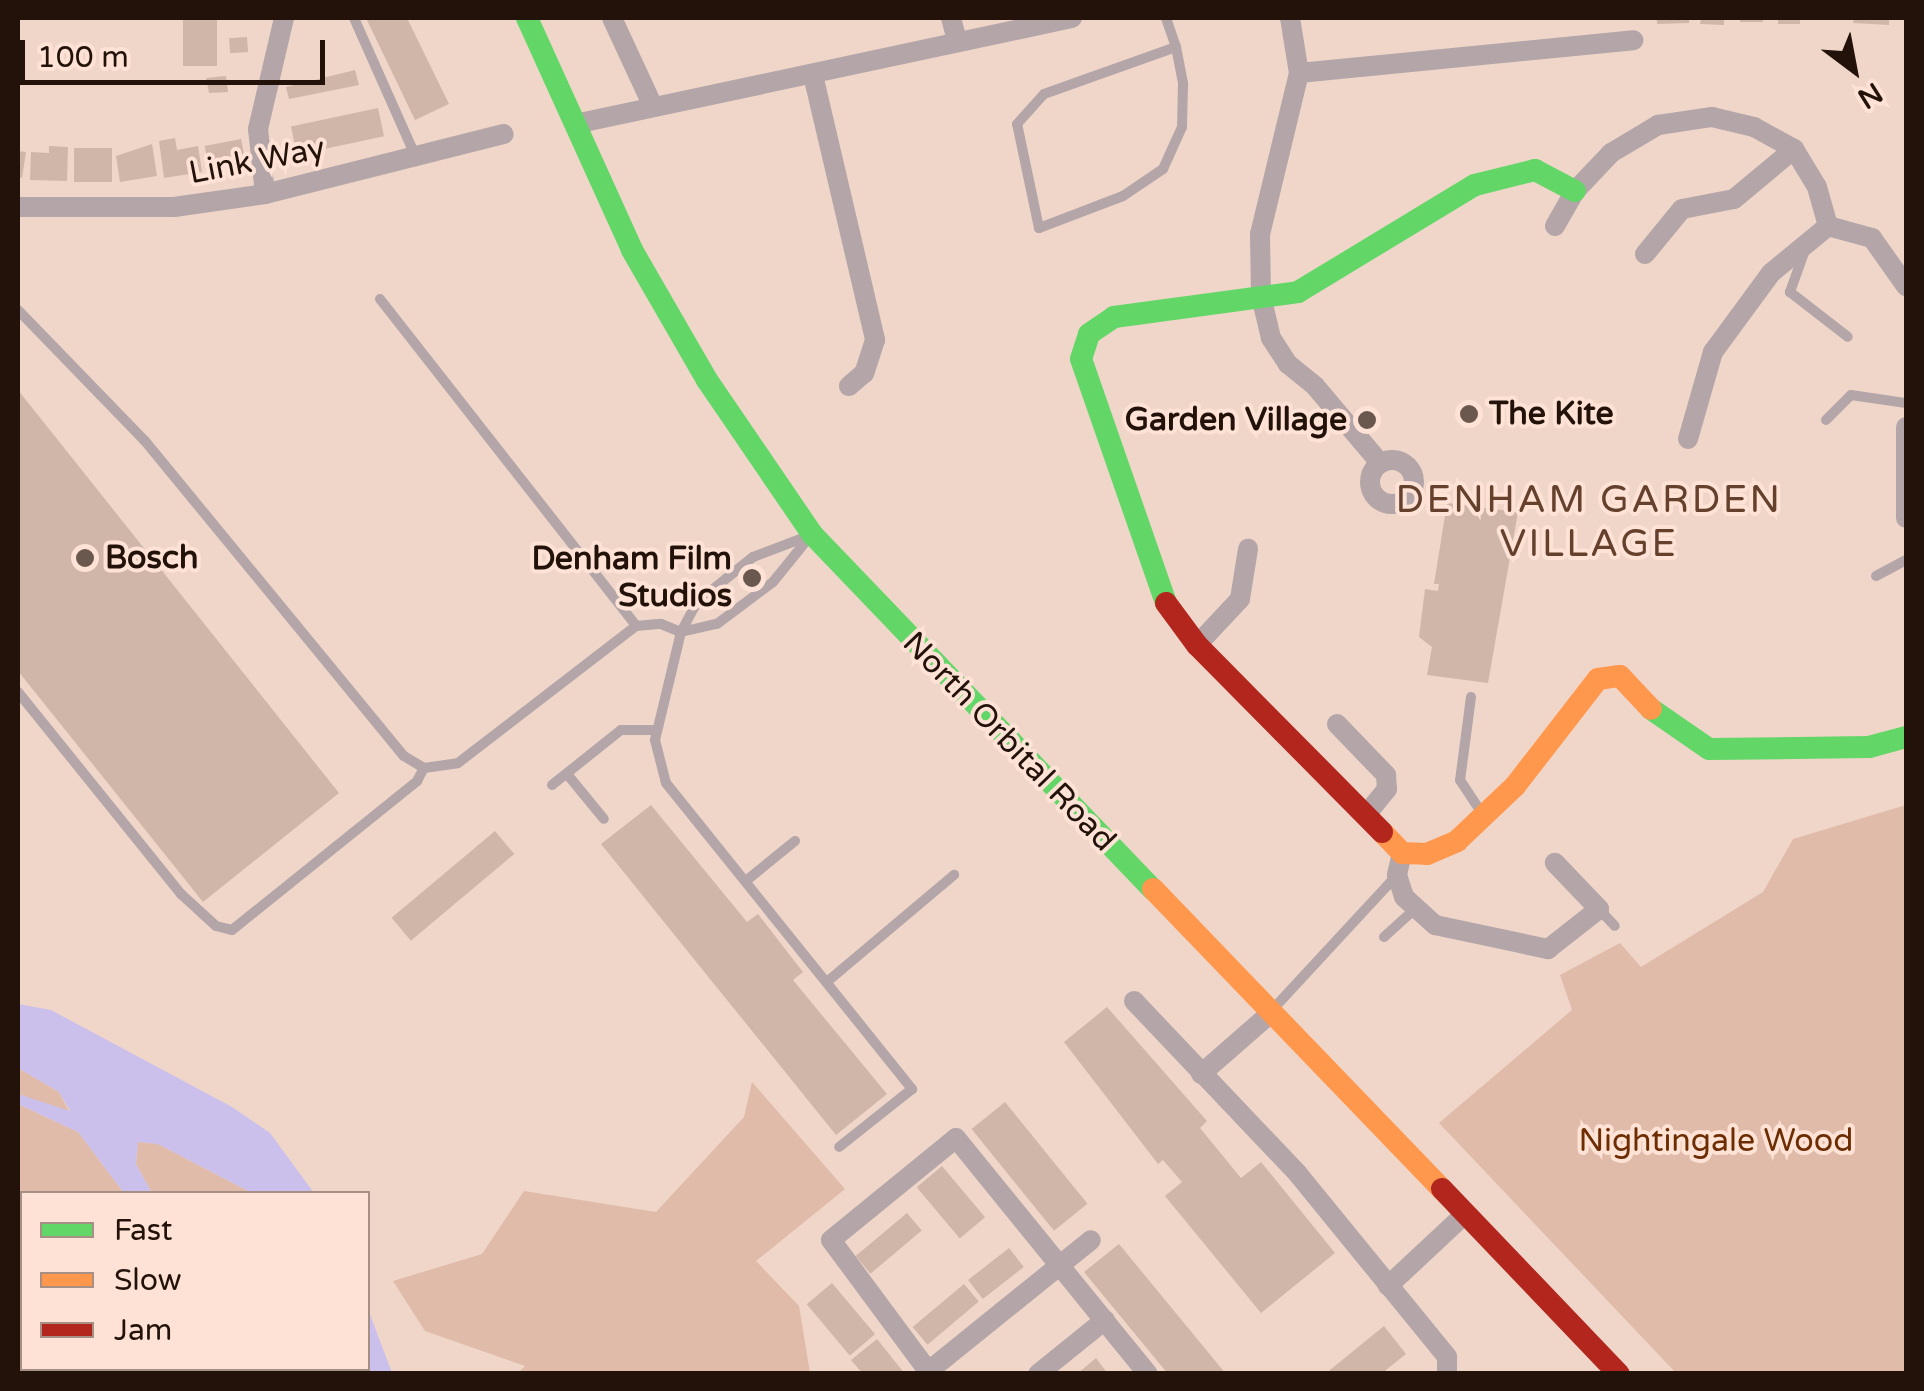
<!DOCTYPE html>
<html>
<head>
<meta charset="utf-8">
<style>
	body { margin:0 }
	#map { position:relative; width:1924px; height:1391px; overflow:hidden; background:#efd6c9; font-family:"Varela Round",sans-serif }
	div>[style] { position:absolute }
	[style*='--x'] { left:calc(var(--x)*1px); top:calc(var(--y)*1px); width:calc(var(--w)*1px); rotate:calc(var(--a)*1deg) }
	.green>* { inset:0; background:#e0bba9 }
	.water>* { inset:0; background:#cbbfec }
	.building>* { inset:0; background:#cfb6a9; transform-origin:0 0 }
	.lane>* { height:10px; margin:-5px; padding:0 5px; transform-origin:5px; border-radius:5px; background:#b3a5a8 }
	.street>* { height:20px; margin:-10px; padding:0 10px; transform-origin:10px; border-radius:10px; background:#b3a5a8 }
	.street>.ring { margin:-10px; padding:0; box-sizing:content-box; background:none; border:20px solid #b3a5a8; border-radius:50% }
	.fast>* { height:22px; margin:-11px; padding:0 11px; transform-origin:11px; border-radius:11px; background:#63d668 }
	.slow>* { height:22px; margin:-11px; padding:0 11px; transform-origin:11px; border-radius:11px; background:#ff974d }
	.jam>* { height:22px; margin:-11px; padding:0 11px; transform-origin:11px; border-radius:11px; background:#b3261e }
	.dots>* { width:28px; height:28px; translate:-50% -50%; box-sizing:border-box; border:5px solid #fee2d5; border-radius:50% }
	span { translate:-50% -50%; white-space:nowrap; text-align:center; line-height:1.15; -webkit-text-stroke:8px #fee2d5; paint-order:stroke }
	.street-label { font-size:32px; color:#22120a }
	.poi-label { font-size:32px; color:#22120a; font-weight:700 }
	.left { translate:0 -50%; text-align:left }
	.right { translate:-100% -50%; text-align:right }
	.park-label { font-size:32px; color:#6d2d02 }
	.quarter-label { font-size:38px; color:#64402d; letter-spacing:2.5px }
	.frame { position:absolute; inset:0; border:20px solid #22120a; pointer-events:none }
	.legend { position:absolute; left:20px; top:1191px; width:350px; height:180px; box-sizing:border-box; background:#fee2d5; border:2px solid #a68f84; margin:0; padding:12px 18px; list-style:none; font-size:30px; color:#22120a }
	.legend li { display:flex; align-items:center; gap:20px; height:50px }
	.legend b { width:50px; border:2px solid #a68f84 }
	.north { position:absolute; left:1804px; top:20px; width:100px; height:100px; -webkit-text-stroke:8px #fee2d5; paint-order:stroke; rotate:148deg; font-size:28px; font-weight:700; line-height:40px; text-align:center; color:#22120a }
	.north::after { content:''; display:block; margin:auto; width:35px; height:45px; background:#22120a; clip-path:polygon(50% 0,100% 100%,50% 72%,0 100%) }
	.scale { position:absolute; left:20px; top:40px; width:305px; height:45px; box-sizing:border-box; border:5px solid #22120a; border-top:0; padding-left:12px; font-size:30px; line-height:35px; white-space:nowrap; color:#22120a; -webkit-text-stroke:8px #fee2d5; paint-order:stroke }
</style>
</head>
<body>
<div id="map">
	<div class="green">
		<i style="clip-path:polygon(1906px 805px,1906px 1373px,1676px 1373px,1439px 1123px,1572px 1010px,1560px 975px,1620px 943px,1641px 967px,1763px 892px,1793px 839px)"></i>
		<i style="clip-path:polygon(18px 1068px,59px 1092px,70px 1113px,18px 1094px)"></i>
		<i style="clip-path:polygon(752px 1082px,845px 1189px,756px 1261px,799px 1306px,810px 1373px,518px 1373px,525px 1366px,425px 1331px,393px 1281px,482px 1254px,524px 1191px,656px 1212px,744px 1117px)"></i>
		<i style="clip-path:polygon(18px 1104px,78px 1132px,124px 1193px,22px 1194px,22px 1368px,219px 1373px,18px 1374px)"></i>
		<i style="clip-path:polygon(138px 1142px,158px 1144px,252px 1193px,152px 1193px,136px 1164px)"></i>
	</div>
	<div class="water">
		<i style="clip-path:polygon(18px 1004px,51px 1010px,232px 1107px,270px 1133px,314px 1193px,252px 1193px,158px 1144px,138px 1142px,136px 1164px,152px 1193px,124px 1193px,78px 1132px,18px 1104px,18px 1094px,70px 1111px,59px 1092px,18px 1068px)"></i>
		<i style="clip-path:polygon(368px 1309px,392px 1373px,217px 1369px,368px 1368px)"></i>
	</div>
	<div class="building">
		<i style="left:183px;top:18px;width:34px;height:48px"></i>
		<i style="clip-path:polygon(366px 18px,407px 18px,449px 104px,415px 120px)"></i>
		<i style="clip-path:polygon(1657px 18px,1689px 18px,1689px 23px,1657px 24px)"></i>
		<i style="clip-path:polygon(1701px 18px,1724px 18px,1724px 25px,1700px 24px)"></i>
		<i style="left:1740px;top:18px;width:23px;height:4px"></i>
		<i style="left:1778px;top:18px;width:22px;height:6px"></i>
		<i style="clip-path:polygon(1854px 18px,1889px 18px,1889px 25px,1853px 23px)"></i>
		<i style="left:247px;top:37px;width:15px;height:18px;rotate:86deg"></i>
		<i style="clip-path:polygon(355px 70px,359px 85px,289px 99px,286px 87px)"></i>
		<i style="clip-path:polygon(226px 76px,228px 92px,209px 93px,206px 78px)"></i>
		<i style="left:378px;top:108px;width:29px;height:89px;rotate:78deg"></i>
		<i style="clip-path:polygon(175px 138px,177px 150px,198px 146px,202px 172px,164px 178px,159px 141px)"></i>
		<i style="left:241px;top:139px;width:25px;height:37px;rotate:79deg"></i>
		<i style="clip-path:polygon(152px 144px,157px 176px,120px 182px,116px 156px)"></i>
		<i style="clip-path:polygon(49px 146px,68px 147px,67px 181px,30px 180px,31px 152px,49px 153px)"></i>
		<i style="left:74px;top:148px;width:38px;height:34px"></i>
		<i style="clip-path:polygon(18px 151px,26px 152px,22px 178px,18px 177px)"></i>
		<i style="clip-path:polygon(18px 390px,339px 793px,203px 902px,18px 671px)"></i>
		<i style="clip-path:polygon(1447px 503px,1518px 512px,1488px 683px,1427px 675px,1432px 647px,1419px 637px,1425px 589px,1438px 591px,1439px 584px,1434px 584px)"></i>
		<i style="clip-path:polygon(651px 805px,747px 922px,758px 914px,803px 972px,793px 980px,887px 1094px,836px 1135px,601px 844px)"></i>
		<i style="left:495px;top:831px;width:30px;height:135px;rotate:50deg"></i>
		<i style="clip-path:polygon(1107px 1007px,1207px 1121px,1200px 1128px,1241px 1178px,1261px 1162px,1335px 1253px,1261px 1313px,1165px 1196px,1182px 1182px,1163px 1160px,1158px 1164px,1064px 1042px)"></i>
		<i style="left:1005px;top:1102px;width:131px;height:43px;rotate:51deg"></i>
		<i style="left:942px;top:1166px;width:67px;height:33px;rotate:50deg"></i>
		<i style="left:907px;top:1213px;width:23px;height:67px;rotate:50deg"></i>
		<i style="clip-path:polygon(1119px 1244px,1226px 1374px,1168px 1374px,1084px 1272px)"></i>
		<i style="left:1009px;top:1248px;width:24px;height:52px;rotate:52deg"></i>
		<i style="left:832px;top:1283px;width:67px;height:33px;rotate:50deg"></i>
		<i style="left:964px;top:1284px;width:23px;height:67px;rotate:50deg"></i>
		<i style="clip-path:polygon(1384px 1326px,1406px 1354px,1381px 1374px,1325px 1374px)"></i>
		<i style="clip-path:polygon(877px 1339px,905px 1374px,863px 1374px,851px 1360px)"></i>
		<i style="clip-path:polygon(1096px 1358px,1108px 1374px,1077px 1374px)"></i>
	</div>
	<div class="lane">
		<i style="--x:354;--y:18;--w:152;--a:66"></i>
		<i style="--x:1166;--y:18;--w:31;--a:71"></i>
		<i style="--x:1176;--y:47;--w:38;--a:79"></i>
		<i style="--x:1183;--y:84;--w:43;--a:91.3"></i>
		<i style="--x:1182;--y:127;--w:46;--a:114.3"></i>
		<i style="--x:1163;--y:169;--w:48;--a:146"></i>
		<i style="--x:1123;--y:196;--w:90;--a:159.1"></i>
		<i style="--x:1039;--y:228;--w:106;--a:-101.9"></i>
		<i style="--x:1017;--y:124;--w:40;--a:-48"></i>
		<i style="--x:1044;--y:94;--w:140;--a:-19.6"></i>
		<i style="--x:1805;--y:250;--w:45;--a:109.7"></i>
		<i style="--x:1790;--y:292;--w:73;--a:37.8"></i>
		<i style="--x:380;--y:299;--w:415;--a:51.9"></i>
		<i style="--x:18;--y:310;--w:182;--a:45.9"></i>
		<i style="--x:145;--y:441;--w:408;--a:50.6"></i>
		<i style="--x:404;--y:756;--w:23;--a:31"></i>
		<i style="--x:424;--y:768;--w:34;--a:-8"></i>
		<i style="--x:458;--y:763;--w:225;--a:-37.6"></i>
		<i style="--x:636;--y:626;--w:25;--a:-5"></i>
		<i style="--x:661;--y:624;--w:22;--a:22"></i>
		<i style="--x:681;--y:632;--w:37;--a:-13"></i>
		<i style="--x:717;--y:624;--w:70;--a:-36.9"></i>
		<i style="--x:773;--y:582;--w:60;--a:-51"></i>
		<i style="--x:1826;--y:420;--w:35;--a:-45"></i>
		<i style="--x:1851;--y:395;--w:56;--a:8.3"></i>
		<i style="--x:811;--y:535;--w:62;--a:159.2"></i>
		<i style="--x:753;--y:557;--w:72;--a:141.2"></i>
		<i style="--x:697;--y:602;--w:34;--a:118"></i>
		<i style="--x:681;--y:632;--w:111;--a:103.5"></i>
		<i style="--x:655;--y:740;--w:44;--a:75.7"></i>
		<i style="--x:666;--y:783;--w:393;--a:51.2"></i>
		<i style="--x:912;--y:1089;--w:93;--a:141.5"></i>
		<i style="--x:1876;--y:576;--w:34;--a:-28"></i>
		<i style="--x:18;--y:692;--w:260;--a:51.1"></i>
		<i style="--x:181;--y:894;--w:47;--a:42.4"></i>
		<i style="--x:216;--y:926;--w:16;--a:14"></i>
		<i style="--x:232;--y:930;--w:238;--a:-38.8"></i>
		<i style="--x:417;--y:781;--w:15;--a:-62"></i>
		<i style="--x:1471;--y:697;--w:84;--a:97.5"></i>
		<i style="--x:1460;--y:780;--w:42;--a:56.7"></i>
		<i style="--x:567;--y:774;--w:58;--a:50.6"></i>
		<i style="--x:552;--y:785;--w:88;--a:-38.6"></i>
		<i style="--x:621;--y:730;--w:36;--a:0"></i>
		<i style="--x:747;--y:880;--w:62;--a:-39.1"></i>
		<i style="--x:1599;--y:909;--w:23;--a:47"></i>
		<i style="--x:1384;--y:937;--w:43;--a:-42.2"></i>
		<i style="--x:828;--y:981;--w:165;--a:-40.1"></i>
		<i style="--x:1274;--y:1008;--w:181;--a:-47.2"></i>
	</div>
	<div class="street">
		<i style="--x:612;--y:18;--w:95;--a:65.1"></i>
		<i style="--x:951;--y:18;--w:24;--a:75"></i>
		<i style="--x:1290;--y:18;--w:56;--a:80.7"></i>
		<i style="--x:1299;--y:73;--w:166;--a:103.6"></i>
		<i style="--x:1260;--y:234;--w:62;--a:89.1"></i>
		<i style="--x:1261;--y:296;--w:43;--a:76.6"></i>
		<i style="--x:1271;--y:338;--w:31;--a:57"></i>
		<i style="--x:1288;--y:364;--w:35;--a:39"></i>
		<i style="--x:1315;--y:386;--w:101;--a:49.8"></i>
		<i style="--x:1299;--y:73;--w:336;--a:-5.6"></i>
		<i style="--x:813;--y:75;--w:272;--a:76.8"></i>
		<i style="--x:875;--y:340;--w:35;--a:108"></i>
		<i style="--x:864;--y:373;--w:20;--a:139"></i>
		<i style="--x:575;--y:124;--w:508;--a:-12.04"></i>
		<i style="--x:265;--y:194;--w:65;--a:-96.1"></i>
		<i style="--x:258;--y:129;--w:114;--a:-76.8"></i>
		<i style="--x:18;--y:207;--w:156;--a:0"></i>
		<i style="--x:174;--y:207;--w:92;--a:-8.1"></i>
		<i style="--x:265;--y:194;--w:246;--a:-14.1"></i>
		<i style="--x:1555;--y:226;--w:40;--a:-60.3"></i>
		<i style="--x:1575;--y:191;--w:52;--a:-46.5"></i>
		<i style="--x:1611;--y:153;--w:55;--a:-30.8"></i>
		<i style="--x:1658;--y:125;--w:55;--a:-8.4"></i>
		<i style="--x:1712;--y:117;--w:43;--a:13.4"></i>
		<i style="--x:1754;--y:127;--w:46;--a:28.8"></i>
		<i style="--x:1794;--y:149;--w:44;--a:58.8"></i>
		<i style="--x:1817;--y:187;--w:41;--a:74.2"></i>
		<i style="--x:1828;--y:226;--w:46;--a:15.3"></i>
		<i style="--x:1872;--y:238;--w:59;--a:54.7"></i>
		<i style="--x:1645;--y:254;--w:58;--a:-50.6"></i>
		<i style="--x:1682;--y:209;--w:53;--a:-10.9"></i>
		<i style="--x:1734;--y:199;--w:78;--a:-39.8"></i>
		<i style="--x:1906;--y:427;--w:91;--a:90"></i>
		<i style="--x:1688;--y:439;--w:91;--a:-74"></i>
		<i style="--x:1713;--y:352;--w:98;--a:-53.7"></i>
		<i style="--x:1771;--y:273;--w:74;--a:-39.5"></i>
		<i class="ring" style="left:1370px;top:460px;width:24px;height:24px"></i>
		<i style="--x:1197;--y:645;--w:63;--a:-46.9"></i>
		<i style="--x:1240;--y:599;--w:51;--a:-80.9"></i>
		<i style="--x:1337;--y:724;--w:71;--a:46.1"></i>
		<i style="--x:1386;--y:775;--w:14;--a:86"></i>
		<i style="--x:1387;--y:789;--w:33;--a:129"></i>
		<i style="--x:1402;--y:853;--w:23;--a:103"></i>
		<i style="--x:1397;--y:875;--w:23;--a:72"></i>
		<i style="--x:1404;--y:897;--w:42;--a:42.1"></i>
		<i style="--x:1435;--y:925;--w:116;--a:12"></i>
		<i style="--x:1548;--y:949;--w:65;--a:-38.1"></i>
		<i style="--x:1599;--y:909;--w:64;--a:-133.7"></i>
		<i style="--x:1134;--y:1001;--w:238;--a:46.5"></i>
		<i style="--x:1298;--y:1174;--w:236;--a:50.8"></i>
		<i style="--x:1447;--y:1357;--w:17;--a:90"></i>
		<i style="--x:1201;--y:1074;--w:93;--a:-41.1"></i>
		<i style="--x:1388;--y:1286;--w:104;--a:-43.1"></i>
		<i style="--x:928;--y:1371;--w:163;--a:-126.5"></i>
		<i style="--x:831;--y:1240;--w:161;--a:-39.2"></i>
		<i style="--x:956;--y:1138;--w:304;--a:50.9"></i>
		<i style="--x:925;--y:1374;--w:213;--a:-38.9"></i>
		<i style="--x:1038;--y:1374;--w:86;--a:-38.9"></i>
	</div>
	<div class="fast">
		<i style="--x:527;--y:18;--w:255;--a:65.6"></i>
		<i style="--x:632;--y:250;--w:150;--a:60"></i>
		<i style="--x:707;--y:380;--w:186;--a:55.7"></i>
		<i style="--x:812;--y:534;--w:492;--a:46.2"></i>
		<i style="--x:1166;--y:603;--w:258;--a:-109.2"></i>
		<i style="--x:1081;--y:359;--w:26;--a:-72"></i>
		<i style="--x:1089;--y:334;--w:30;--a:-34"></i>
		<i style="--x:1114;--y:317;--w:186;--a:-7.7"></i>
		<i style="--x:1298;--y:292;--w:207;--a:-31.2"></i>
		<i style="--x:1475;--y:185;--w:62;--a:-14"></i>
		<i style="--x:1535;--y:170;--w:45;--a:27.7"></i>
		<i style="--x:1651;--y:709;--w:70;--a:34.6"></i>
		<i style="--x:1709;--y:749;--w:160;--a:-0.7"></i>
		<i style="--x:1869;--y:747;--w:38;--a:-15"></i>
	</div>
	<div class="slow">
		<i style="--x:1382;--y:832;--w:29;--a:46"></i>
		<i style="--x:1402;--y:853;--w:25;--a:2"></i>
		<i style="--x:1427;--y:854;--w:33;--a:-23"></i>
		<i style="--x:1457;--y:841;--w:80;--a:-43.5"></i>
		<i style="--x:1515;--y:786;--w:135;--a:-52.2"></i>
		<i style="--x:1598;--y:679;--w:22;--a:-8"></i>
		<i style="--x:1620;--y:676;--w:45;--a:46.8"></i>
		<i style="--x:1153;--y:889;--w:417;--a:46.1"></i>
	</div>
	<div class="jam">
		<i style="--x:1166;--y:603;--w:52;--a:53.6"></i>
		<i style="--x:1197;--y:645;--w:263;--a:45.3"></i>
		<i style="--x:1442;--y:1189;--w:256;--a:46.3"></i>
	</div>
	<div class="dots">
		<i style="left:1469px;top:414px;background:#6a574d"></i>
		<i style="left:1367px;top:420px;background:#6a574d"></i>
		<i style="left:85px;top:558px;background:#6a574d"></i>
		<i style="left:752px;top:578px;background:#6a574d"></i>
	</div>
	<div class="street-label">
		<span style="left:257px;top:161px;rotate:-11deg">Link Way</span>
		<span style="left:1009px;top:742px;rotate:46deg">North Orbital Road</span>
	</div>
	<div class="poi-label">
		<span class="left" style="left:1489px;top:414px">The Kite</span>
		<span class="right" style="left:1347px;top:420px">Garden Village</span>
		<span class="left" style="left:105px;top:558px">Bosch</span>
		<span class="right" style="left:732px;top:578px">Denham Film<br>Studios</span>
	</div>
	<div class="park-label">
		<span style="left:1716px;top:1141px">Nightingale Wood</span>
	</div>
	<div class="quarter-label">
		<span style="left:1589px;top:523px">DENHAM GARDEN<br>VILLAGE</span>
	</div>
	<div class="frame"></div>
	<ul class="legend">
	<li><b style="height:12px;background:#63d668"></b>Fast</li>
	<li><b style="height:12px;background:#ff974d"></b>Slow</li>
	<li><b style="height:12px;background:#b3261e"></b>Jam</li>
	</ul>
	<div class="north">N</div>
	<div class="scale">100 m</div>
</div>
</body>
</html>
